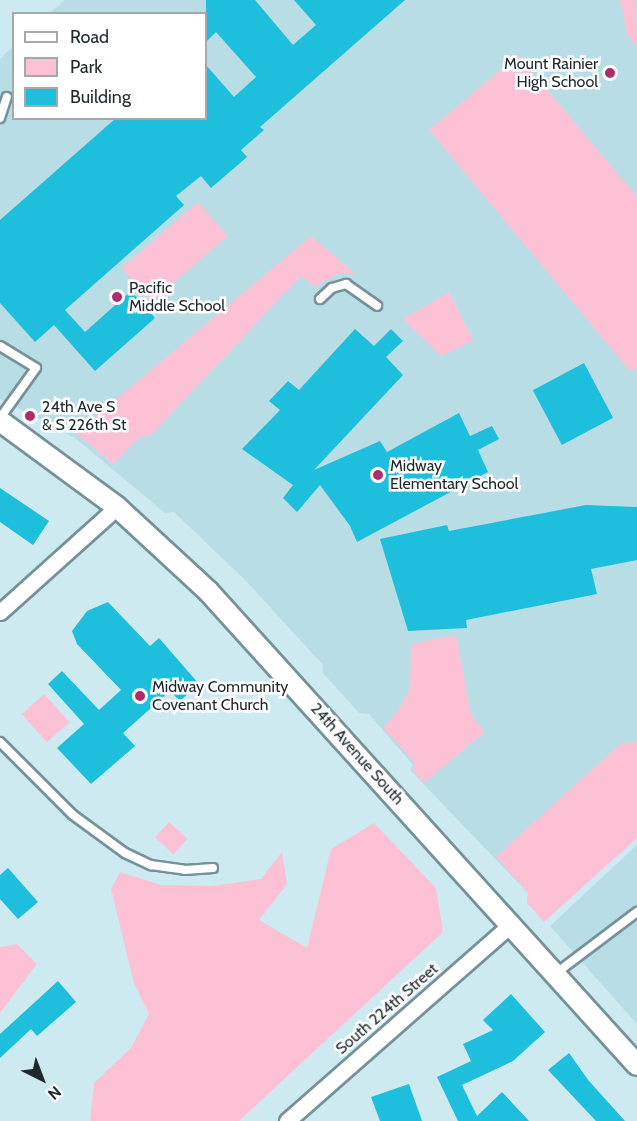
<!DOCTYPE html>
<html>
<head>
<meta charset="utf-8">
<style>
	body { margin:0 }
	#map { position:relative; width:637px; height:1121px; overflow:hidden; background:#ceeaf1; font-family:Cabin,sans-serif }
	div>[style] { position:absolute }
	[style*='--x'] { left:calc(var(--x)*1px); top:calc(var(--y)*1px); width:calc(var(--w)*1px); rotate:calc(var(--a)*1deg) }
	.built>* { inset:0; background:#b9dde5 }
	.green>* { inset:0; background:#fdc1d5; transform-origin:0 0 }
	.building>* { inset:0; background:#1ebfdd; transform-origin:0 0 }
	.roads { filter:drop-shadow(2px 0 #779198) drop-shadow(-2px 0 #779198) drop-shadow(0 2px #779198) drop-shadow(0 -2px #779198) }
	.service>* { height:8px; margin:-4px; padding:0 4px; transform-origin:4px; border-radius:4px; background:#fff }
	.minor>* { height:15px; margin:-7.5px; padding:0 7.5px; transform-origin:7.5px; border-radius:7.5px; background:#fff }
	.tertiary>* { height:20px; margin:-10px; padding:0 10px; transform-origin:10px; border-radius:10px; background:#fff }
	.dots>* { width:16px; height:16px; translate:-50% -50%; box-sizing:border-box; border:3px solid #fff; border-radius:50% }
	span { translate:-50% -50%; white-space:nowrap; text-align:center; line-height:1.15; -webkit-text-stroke:5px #fff; paint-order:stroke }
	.poi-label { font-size:16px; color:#1e292b }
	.right { translate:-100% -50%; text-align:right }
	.left { translate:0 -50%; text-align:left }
	.street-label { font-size:16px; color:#1e292b }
	.legend { position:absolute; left:12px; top:12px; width:195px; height:108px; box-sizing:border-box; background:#fff; border:2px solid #a5a9aa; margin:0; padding:8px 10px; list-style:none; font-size:18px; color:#1e292b }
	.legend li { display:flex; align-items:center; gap:12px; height:30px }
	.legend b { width:30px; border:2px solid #a5a9aa }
	.north { position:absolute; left:12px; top:1049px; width:60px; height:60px; -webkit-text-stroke:4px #fff; paint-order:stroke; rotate:138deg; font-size:16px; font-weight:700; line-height:24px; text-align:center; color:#1e292b }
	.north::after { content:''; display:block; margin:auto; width:21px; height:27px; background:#1e292b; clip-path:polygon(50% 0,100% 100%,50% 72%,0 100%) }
</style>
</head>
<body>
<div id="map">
	<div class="built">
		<i style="clip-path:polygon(65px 0,637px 0,637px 836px,527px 903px,528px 893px,411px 771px,412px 764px,369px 714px,359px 713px,323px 673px,323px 665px,247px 582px,174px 512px,165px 513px,75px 438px,0 399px,0 59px,13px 46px,14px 118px,206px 118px,206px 14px,50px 13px)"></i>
		<i style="clip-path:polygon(637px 845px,637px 1024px,550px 926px)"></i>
	</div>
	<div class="green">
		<i style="clip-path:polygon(620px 0,636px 0,637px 48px,627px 33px)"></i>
		<i style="clip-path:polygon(518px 55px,637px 197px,637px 367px,631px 372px,429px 130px)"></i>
		<i style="left:198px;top:202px;width:45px;height:101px;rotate:49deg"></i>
		<i style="clip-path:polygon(311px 236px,356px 274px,340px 273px,314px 287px,301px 276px,150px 436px,140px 437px,113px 464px,76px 433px)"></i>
		<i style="clip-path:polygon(449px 292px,473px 340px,441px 356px,403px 319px)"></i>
		<i style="clip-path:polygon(456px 635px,471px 715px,485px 732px,424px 783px,413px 771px,414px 762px,383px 728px,398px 711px,410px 688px,411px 644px)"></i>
		<i style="left:44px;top:694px;width:38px;height:30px;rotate:48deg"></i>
		<i style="clip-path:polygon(637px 741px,637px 838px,544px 922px,527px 903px,528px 893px,496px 857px,619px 745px)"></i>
		<i style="left:169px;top:822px;width:25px;height:21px;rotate:42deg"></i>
		<i style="clip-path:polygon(374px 823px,436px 888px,443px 932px,239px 1121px,90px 1121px,94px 1083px,131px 1048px,149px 1014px,134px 983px,111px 889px,120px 872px,161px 885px,212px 886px,261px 879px,282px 852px,287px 884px,259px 920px,307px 948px,331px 849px)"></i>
		<i style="clip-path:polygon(17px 944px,37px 964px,0 1013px,0 947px)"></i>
	</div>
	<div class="building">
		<i style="clip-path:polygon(206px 0,255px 0,293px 45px,316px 25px,294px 0,405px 0,260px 127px,264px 130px,241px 150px,247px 157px,211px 188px,201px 176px,176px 196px,184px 205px,65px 310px,85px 332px,131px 291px,155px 318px,95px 371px,54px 325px,35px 342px,0 303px,0 220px,116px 118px,206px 118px,206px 65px,234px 97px,256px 77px,216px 32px,206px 42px)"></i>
		<i style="clip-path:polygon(355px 329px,374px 346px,391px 329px,403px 341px,386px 357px,403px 375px,314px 470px,380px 441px,387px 452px,459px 413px,470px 436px,492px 426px,499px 439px,478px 450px,488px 472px,357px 542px,350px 526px,320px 485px,297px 512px,283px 498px,293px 485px,242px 449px,280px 410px,269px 401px,288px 381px,299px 390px)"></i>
		<i style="left:584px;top:363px;width:62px;height:58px;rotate:62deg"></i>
		<i style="clip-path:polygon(0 488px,49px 521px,33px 545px,0 522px)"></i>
		<i style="clip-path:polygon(586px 505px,637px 507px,637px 560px,591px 569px,597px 594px,466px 620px,467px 628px,408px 631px,380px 539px,447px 525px,449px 531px)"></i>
		<i style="clip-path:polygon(108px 602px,150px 646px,159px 638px,199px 684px,180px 701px,170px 691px,123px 733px,135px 746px,91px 784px,57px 748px,84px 724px,48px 684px,62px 671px,99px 710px,121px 690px,77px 644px,72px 631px,87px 611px)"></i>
		<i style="clip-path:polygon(8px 868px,38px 902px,18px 919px,0 899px,0 875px)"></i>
		<i style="clip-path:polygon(58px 981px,76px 1002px,37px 1036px,31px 1029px,0 1058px,0 1034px)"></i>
		<i style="clip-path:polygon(511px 994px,545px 1032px,513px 1061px,462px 1085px,477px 1116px,502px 1092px,529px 1121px,458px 1121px,437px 1077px,471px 1061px,463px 1044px,493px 1030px,483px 1020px)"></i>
		<i style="clip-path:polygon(569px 1053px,589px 1081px,625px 1121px,596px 1121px,548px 1070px)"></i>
		<i style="clip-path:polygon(409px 1084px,422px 1121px,380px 1121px,371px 1097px)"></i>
	</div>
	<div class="roads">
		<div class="service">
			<i style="--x:0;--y:118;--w:22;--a:-72"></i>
			<i style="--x:320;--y:299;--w:16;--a:-43"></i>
			<i style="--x:332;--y:288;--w:15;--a:-16"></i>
			<i style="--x:346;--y:284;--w:38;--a:35"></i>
			<i style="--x:0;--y:346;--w:42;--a:31.4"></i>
			<i style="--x:36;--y:368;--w:62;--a:125.8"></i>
			<i style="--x:0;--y:742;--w:103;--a:45"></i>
			<i style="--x:73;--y:815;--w:64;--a:36.2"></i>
			<i style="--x:125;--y:853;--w:29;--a:25"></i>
			<i style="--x:151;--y:865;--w:34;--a:8"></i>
			<i style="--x:185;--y:870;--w:28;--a:-4"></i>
			<i style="--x:555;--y:974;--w:103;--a:-37.1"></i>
		</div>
		<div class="minor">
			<i style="--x:0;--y:612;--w:157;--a:-41.9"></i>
			<i style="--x:287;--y:1121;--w:298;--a:-41.3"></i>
		</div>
		<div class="tertiary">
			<i style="--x:0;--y:421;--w:145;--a:36.3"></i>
			<i style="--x:117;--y:507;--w:124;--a:42.7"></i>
			<i style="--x:208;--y:591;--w:639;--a:47.85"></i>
		</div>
	</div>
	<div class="dots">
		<i style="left:610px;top:73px;background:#b22a6c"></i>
		<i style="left:117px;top:297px;background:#b22a6c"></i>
		<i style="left:30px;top:416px;background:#b22a6c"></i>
		<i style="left:378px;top:475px;background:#b22a6c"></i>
		<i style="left:140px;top:696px;background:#b22a6c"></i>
	</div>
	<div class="poi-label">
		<span class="right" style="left:598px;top:73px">Mount Rainier<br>High School</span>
		<span class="left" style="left:129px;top:297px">Pacific<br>Middle School</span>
		<span class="left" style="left:42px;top:416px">24th Ave S<br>&amp; S 226th St</span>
		<span class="left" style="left:390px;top:475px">Midway<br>Elementary School</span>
		<span class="left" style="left:152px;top:696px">Midway Community<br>Covenant Church</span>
	</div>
	<div class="street-label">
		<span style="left:357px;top:754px;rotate:48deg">24th Avenue South</span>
		<span style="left:387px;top:1009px;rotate:-41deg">South 224th Street</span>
	</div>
	<ul class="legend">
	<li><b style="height:8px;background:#fff"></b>Road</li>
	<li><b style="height:16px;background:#fdc1d5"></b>Park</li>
	<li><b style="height:16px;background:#1ebfdd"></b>Building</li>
	</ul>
	<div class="north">N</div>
</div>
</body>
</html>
